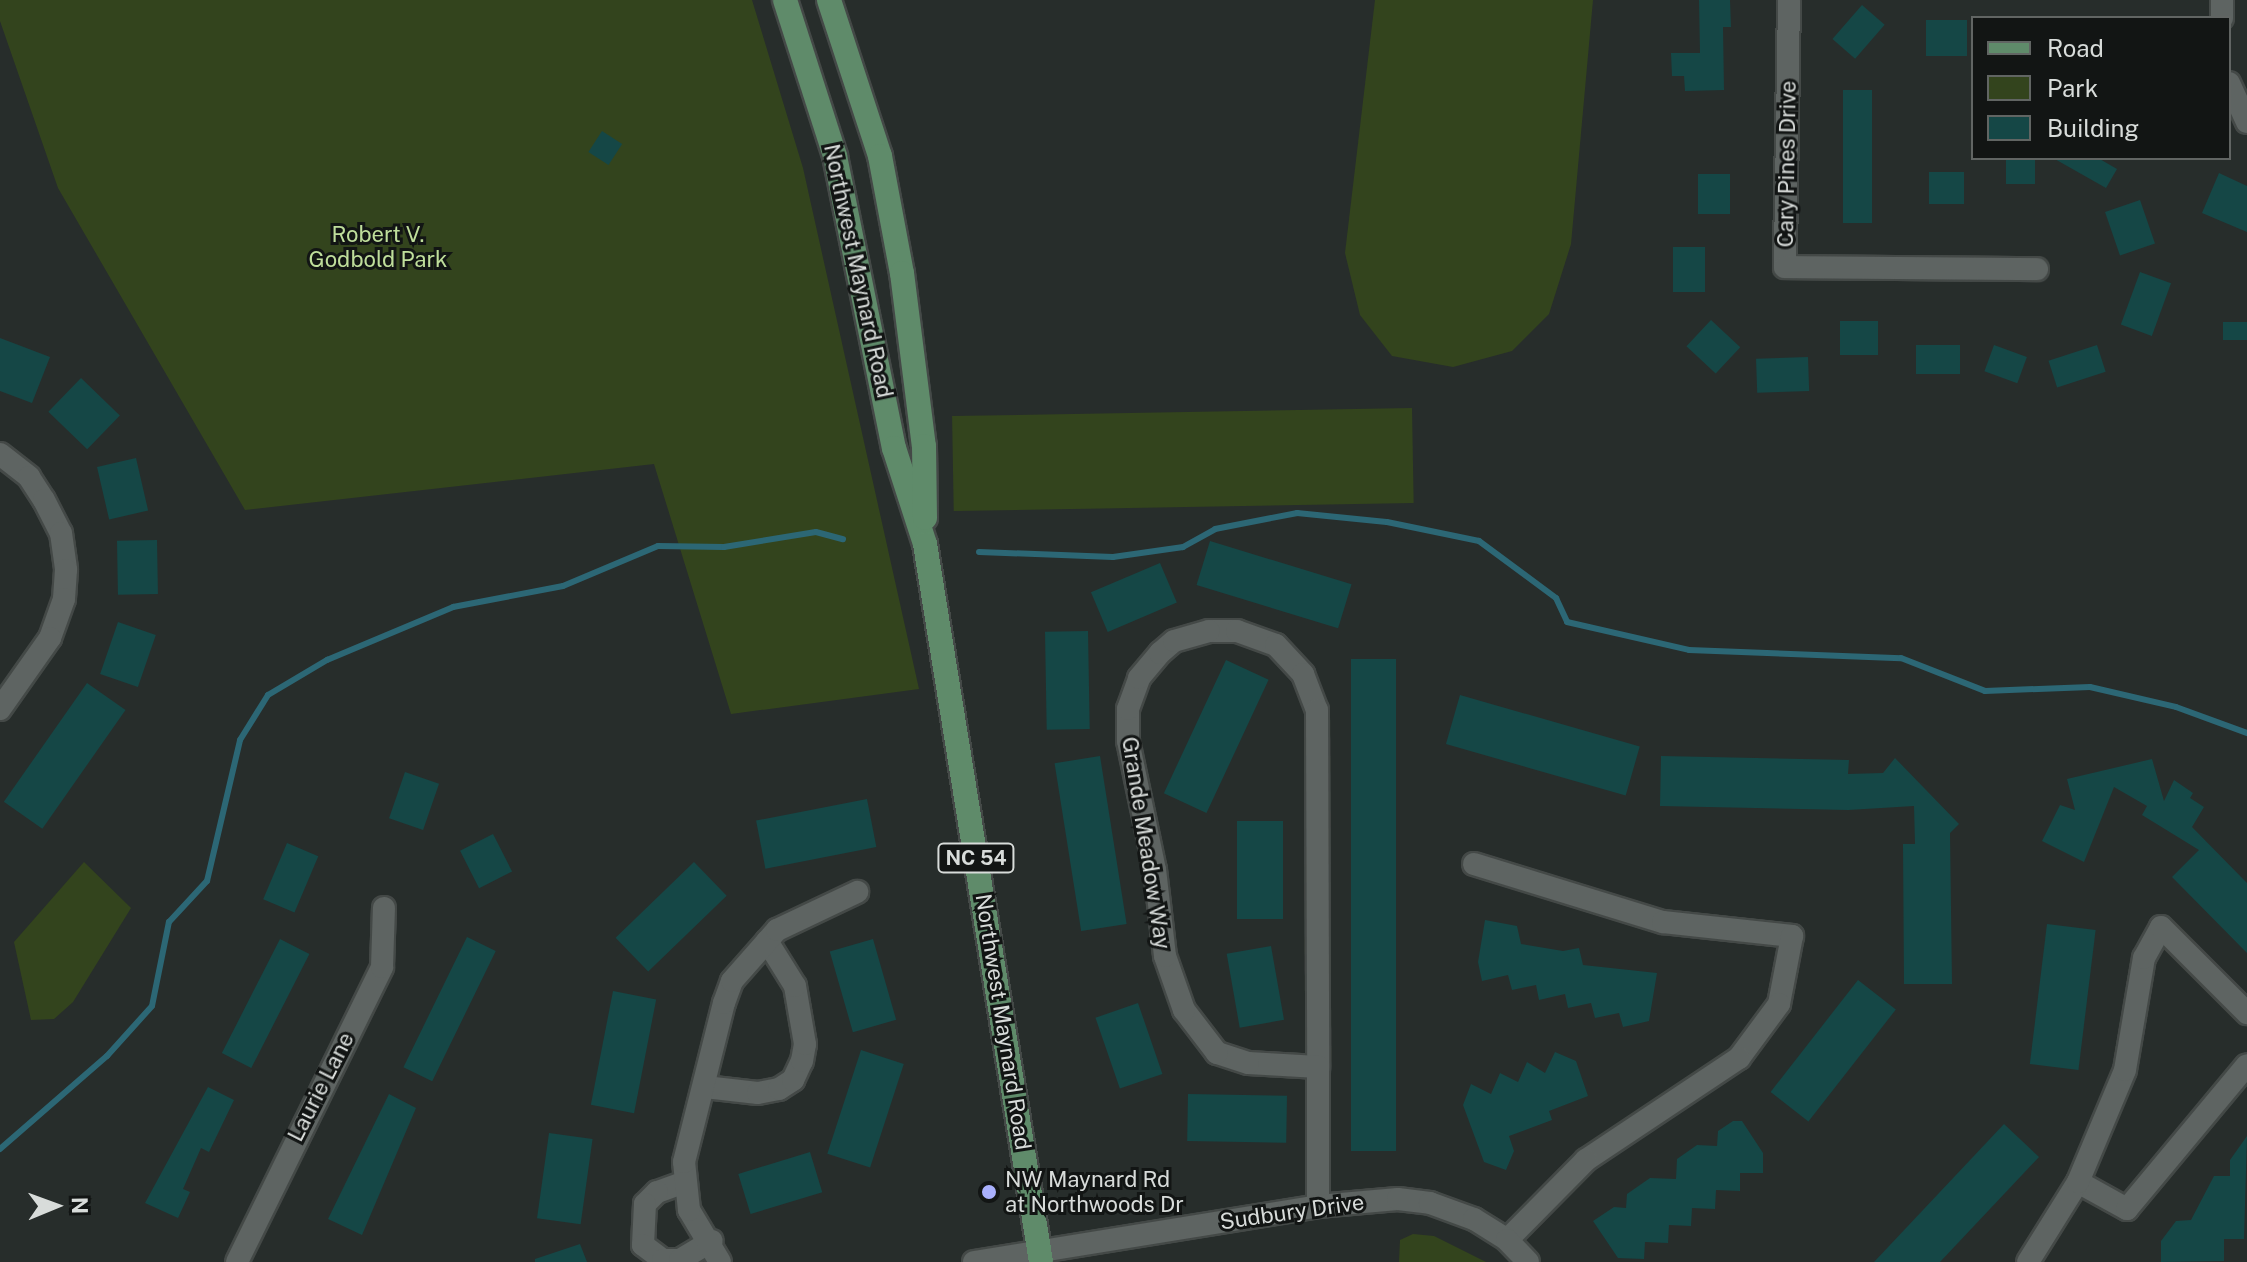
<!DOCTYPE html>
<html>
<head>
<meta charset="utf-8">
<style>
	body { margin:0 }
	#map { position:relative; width:2247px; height:1262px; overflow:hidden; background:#272d2b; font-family:"Public Sans",sans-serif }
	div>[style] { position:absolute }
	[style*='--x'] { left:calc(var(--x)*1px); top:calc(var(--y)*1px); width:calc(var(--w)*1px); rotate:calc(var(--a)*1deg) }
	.green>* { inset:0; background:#33441d; transform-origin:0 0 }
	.stream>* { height:6px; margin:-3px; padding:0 3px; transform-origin:3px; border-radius:3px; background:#2c6775 }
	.building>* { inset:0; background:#154746; transform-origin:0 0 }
	.roads { filter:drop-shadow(2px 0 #444947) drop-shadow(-2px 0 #444947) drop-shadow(0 2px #444947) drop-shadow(0 -2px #444947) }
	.street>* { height:22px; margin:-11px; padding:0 11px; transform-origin:11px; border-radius:11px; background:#5e6462 }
	.primary>* { height:24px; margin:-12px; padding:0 12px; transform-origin:12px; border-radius:12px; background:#5f8b6a }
	.dots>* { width:22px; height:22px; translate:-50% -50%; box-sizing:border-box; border:4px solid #121514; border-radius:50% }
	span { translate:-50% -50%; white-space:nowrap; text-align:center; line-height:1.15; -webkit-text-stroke:6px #121514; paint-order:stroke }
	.shield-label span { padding:2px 6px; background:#121514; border:2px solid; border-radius:6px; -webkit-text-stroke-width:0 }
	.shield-label { font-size:20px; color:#d8dcda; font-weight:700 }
	.street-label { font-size:22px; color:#d8dcda }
	.park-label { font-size:22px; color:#bfde9b }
	.poi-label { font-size:22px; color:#d8dcda }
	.left { translate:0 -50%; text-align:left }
	.legend { position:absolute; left:1971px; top:16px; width:260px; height:144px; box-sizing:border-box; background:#121514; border:2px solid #616563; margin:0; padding:10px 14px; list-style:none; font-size:24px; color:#d8dcda }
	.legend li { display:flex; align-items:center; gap:16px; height:40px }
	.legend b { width:40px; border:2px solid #616563 }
	.north { position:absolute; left:16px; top:1166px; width:80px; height:80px; -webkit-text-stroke:6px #121514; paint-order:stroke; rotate:89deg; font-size:22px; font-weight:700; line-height:32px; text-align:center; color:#d8dcda }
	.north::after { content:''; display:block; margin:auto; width:28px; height:36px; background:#d8dcda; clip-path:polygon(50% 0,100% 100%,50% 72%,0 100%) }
</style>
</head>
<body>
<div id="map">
	<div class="green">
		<i style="clip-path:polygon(0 0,752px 0,803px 168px,919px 689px,731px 714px,654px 464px,245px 510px,58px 188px,0 21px)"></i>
		<i style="clip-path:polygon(1375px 0,1593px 0,1571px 244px,1549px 314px,1512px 351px,1453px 367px,1392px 356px,1360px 315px,1345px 253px)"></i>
		<i style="left:1412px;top:408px;width:95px;height:460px;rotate:89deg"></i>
		<i style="clip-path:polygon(84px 862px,131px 908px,73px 1002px,54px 1019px,31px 1020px,14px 942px)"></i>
		<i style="clip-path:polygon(1413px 1234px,1434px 1236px,1486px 1262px,1399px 1262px,1400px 1240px)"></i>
	</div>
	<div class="stream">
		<i style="--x:979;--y:552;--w:134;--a:2.1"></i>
		<i style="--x:1113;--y:557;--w:71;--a:-8.1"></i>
		<i style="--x:1183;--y:547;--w:37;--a:-29"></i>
		<i style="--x:1215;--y:529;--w:84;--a:-11"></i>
		<i style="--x:1297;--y:513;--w:90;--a:5.7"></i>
		<i style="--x:1387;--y:522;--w:94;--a:11.7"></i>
		<i style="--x:1479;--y:541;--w:96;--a:36.5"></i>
		<i style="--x:1556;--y:598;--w:26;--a:65"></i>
		<i style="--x:1567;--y:622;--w:125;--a:12.9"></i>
		<i style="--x:1689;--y:650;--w:212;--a:2.2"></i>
		<i style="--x:1901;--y:658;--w:90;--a:21.4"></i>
		<i style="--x:1985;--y:691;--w:105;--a:-2.2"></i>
		<i style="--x:2090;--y:687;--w:88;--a:13.1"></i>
		<i style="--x:2176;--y:707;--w:76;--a:20.1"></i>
		<i style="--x:0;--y:1149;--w:142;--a:-41"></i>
		<i style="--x:107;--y:1056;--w:67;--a:-48"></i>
		<i style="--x:152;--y:1006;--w:86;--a:-78.6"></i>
		<i style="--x:169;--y:922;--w:56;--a:-47.2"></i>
		<i style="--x:207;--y:881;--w:145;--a:-76.8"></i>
		<i style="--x:240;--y:740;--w:53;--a:-58.1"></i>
		<i style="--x:268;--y:695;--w:69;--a:-30.7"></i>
		<i style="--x:327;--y:660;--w:137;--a:-22.8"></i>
		<i style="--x:453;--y:607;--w:112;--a:-10.8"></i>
		<i style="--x:563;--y:586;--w:103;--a:-22.8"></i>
		<i style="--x:658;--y:546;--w:66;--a:0.9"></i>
		<i style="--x:724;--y:547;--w:93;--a:-9.3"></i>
		<i style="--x:816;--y:532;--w:28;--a:15"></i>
	</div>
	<div class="building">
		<i style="clip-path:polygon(1699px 0,1730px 0,1731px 27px,1723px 27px,1724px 90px,1685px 91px,1684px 76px,1672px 76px,1671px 53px,1700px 53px)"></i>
		<i style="left:1862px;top:5px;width:30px;height:45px;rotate:41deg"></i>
		<i style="left:1967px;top:20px;width:36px;height:41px;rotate:90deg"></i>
		<i style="left:1843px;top:90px;width:29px;height:133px"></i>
		<i style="left:602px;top:131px;width:24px;height:25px;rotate:33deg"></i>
		<i style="left:2006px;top:158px;width:29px;height:26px"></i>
		<i style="clip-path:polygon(2053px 158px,2098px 158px,2117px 169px,2106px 188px)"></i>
		<i style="left:1964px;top:172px;width:32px;height:35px;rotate:90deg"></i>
		<i style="clip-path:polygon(2219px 173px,2247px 186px,2247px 232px,2202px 213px)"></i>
		<i style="left:1730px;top:174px;width:40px;height:32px;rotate:90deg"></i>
		<i style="left:2140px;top:200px;width:46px;height:37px;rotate:71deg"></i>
		<i style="left:1705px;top:247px;width:45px;height:32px;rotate:90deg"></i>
		<i style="left:2140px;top:272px;width:33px;height:56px;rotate:20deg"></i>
		<i style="left:1711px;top:320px;width:40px;height:36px;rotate:43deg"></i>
		<i style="left:1840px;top:321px;width:38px;height:34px"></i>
		<i style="left:2223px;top:322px;width:24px;height:18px"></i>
		<i style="clip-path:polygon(0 338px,50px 357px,32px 403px,0 391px)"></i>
		<i style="left:1960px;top:345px;width:29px;height:44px;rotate:90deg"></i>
		<i style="left:1994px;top:345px;width:35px;height:28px;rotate:20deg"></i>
		<i style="left:2097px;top:345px;width:28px;height:51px;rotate:72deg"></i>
		<i style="left:1808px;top:357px;width:34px;height:52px;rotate:88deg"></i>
		<i style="left:81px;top:378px;width:54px;height:47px;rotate:44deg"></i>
		<i style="left:136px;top:458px;width:54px;height:40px;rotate:77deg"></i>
		<i style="left:157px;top:540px;width:54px;height:40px;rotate:89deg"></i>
		<i style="left:1210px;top:541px;width:148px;height:46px;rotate:17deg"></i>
		<i style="left:1160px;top:563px;width:43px;height:75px;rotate:67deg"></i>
		<i style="left:118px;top:622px;width:40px;height:55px;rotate:19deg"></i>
		<i style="left:1088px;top:631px;width:98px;height:43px;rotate:89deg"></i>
		<i style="left:1351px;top:659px;width:45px;height:492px"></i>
		<i style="left:1226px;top:660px;width:47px;height:147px;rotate:25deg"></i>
		<i style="left:87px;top:683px;width:47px;height:145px;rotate:35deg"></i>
		<i style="left:1460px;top:695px;width:187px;height:51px;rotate:16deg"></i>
		<i style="left:1100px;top:756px;width:170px;height:46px;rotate:81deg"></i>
		<i style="clip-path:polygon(1661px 756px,1849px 760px,1848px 774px,1883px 773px,1895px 758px,1959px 824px,1950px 833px,1952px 984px,1904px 984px,1903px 844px,1915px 844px,1914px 806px,1848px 810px,1660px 806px)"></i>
		<i style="clip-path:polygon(2152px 759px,2164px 801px,2174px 780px,2193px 793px,2190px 798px,2204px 807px,2192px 827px,2247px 883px,2247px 953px,2172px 877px,2199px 850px,2142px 815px,2147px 806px,2114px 787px,2084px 862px,2042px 841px,2060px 805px,2075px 810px,2067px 779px)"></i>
		<i style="left:405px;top:772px;width:36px;height:49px;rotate:19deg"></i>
		<i style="left:867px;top:799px;width:49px;height:113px;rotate:79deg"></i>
		<i style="left:1237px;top:821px;width:46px;height:98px"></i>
		<i style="left:493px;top:834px;width:42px;height:37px;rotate:63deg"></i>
		<i style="left:287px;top:843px;width:34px;height:61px;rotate:23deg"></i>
		<i style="left:694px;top:862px;width:47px;height:109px;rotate:46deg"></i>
		<i style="clip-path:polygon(1485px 920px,1517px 926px,1521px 944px,1563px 951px,1579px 948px,1583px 965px,1657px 973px,1649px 1021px,1623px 1027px,1619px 1013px,1595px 1018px,1591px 1003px,1568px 1008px,1565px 994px,1539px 1000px,1536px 985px,1512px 990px,1508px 975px,1482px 981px,1478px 962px)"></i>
		<i style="left:2047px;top:924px;width:49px;height:141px;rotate:7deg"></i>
		<i style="left:467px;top:937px;width:32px;height:145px;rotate:26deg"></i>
		<i style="left:280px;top:939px;width:33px;height:128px;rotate:27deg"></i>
		<i style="left:873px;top:939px;width:84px;height:45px;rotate:74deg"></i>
		<i style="left:1271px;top:946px;width:75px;height:45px;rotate:80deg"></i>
		<i style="left:1858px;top:980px;width:48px;height:142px;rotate:38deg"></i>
		<i style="left:613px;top:991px;width:44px;height:116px;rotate:11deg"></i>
		<i style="left:1138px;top:1003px;width:75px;height:45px;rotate:71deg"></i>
		<i style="left:861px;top:1050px;width:45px;height:109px;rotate:18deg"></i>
		<i style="clip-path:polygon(1555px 1052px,1576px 1061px,1588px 1096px,1549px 1111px,1552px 1120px,1509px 1136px,1514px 1151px,1506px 1170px,1484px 1162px,1463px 1105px,1471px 1084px,1491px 1094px,1500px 1073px,1518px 1082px,1527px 1062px,1545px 1073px)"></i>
		<i style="clip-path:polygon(208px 1087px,234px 1100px,209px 1152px,201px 1148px,183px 1189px,190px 1192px,178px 1218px,145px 1203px)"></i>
		<i style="clip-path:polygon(389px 1094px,416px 1108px,362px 1235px,328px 1219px)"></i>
		<i style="left:1188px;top:1094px;width:99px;height:47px;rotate:1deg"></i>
		<i style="clip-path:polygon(1733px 1121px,1742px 1121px,1763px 1153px,1763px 1173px,1740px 1173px,1740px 1191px,1716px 1190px,1715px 1209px,1692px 1208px,1691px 1226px,1669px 1225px,1668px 1243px,1645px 1242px,1644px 1259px,1618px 1258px,1593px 1221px,1614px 1207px,1626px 1208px,1627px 1194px,1650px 1178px,1676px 1179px,1677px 1159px,1697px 1145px,1717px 1146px,1718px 1131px)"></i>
		<i style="clip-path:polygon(2004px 1124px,2039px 1157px,1940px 1262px,1874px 1262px)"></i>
		<i style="left:549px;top:1133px;width:44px;height:86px;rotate:8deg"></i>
		<i style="clip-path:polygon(2247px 1136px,2244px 1239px,2224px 1239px,2224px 1261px,2161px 1262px,2161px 1241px,2176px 1221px,2191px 1220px,2214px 1176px,2230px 1176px,2230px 1160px)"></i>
		<i style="left:810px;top:1152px;width:42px;height:75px;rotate:73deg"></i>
		<i style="clip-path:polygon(580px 1244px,587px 1262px,535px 1262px,535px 1259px)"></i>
	</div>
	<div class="roads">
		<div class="street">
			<i style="--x:1789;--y:0;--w:267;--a:90.9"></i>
			<i style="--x:1785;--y:267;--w:252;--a:0.5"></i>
			<i style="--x:2222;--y:0;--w:18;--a:90"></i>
			<i style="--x:2229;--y:83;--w:43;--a:65.2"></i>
			<i style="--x:0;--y:454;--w:37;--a:38"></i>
			<i style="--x:29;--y:477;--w:27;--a:57"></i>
			<i style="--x:44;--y:500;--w:37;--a:63"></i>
			<i style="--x:61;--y:533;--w:37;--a:82"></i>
			<i style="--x:66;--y:570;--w:29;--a:94"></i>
			<i style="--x:64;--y:599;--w:41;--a:109.7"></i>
			<i style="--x:50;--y:638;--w:87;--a:125.2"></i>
			<i style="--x:1209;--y:631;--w:28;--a:0"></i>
			<i style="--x:1237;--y:631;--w:41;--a:19.7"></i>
			<i style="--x:1276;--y:645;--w:40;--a:47"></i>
			<i style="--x:1303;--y:674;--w:39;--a:69"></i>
			<i style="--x:1317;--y:710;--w:357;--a:89.8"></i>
			<i style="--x:1318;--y:1067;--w:70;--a:-176.7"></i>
			<i style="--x:1248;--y:1063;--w:33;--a:-162"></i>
			<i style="--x:1217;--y:1053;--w:54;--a:-127.5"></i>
			<i style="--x:1184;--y:1010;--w:57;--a:-109.4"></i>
			<i style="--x:1165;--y:956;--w:87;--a:-96.6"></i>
			<i style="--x:1155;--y:870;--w:132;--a:-101.8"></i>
			<i style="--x:1128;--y:741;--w:32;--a:-90"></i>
			<i style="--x:1128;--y:709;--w:33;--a:-70"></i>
			<i style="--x:1139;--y:678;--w:33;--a:-50"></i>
			<i style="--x:1160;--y:653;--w:18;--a:-41"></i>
			<i style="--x:1174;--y:641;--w:36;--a:-16"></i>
			<i style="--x:1474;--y:864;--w:198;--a:17.1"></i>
			<i style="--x:1663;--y:922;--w:130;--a:6.2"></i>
			<i style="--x:1792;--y:936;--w:69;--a:100.8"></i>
			<i style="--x:1779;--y:1004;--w:67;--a:126.5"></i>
			<i style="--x:1739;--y:1058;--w:184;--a:146.3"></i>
			<i style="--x:1586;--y:1160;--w:112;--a:134.6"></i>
			<i style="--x:1318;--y:1067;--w:139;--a:90"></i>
			<i style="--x:705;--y:1087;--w:53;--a:6.5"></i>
			<i style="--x:758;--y:1093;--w:21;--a:-11"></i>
			<i style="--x:779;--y:1089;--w:17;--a:-33"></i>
			<i style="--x:793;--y:1080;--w:21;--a:-65"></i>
			<i style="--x:802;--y:1061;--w:17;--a:-80"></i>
			<i style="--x:805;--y:1044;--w:59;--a:-99.8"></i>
			<i style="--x:795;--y:986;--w:53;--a:-121.9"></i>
			<i style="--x:685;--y:1182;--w:30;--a:160"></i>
			<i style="--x:657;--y:1192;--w:17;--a:135"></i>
			<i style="--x:645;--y:1204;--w:41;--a:92.8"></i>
			<i style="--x:643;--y:1245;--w:25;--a:37"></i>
			<i style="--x:663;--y:1260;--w:17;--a:0"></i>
			<i style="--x:680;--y:1260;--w:37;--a:-31"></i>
			<i style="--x:2078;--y:1182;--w:56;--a:28.9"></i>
			<i style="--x:2127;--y:1209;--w:187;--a:-50.2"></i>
			<i style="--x:237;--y:1262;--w:329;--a:-63.8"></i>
			<i style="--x:382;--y:967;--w:59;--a:-88.1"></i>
			<i style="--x:720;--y:1262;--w:61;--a:-120.8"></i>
			<i style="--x:689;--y:1210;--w:48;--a:-95.9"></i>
			<i style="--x:684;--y:1162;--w:164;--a:-75.9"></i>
			<i style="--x:724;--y:1003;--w:23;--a:-70"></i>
			<i style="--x:732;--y:981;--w:68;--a:-48.6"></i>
			<i style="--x:777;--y:930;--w:89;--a:-25.4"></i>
			<i style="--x:974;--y:1262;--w:349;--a:-9.2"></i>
			<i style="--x:1318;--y:1206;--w:80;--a:-5"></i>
			<i style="--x:1398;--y:1199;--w:32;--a:7"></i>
			<i style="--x:1430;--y:1203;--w:47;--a:20"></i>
			<i style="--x:1474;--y:1219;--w:39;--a:32"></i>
			<i style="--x:1507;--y:1240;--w:30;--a:46"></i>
			<i style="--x:2028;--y:1262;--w:94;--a:-58"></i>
			<i style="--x:2078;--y:1182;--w:121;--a:-67.2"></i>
			<i style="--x:2125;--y:1070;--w:114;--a:-80.4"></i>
			<i style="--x:2144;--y:958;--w:35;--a:-61"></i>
			<i style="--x:2161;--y:927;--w:122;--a:45"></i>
		</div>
		<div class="primary">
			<i style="--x:785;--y:0;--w:164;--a:72.2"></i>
			<i style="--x:835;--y:156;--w:298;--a:78.6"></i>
			<i style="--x:894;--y:448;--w:101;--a:72.1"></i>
			<i style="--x:925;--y:544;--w:727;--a:80.82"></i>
			<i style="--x:829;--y:0;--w:164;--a:71.9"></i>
			<i style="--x:880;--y:156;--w:119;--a:79.4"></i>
			<i style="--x:902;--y:273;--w:174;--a:82.8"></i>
			<i style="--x:924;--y:446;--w:72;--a:89.2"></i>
		</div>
	</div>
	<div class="dots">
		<i style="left:989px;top:1192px;background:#a9b0fc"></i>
	</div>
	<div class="shield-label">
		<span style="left:976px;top:858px">NC 54</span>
	</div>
	<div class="street-label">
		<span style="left:1787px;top:164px;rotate:-89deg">Cary Pines Drive</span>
		<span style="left:858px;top:271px;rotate:78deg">Northwest Maynard Road</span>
		<span style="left:1146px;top:843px;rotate:81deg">Grande Meadow Way</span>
		<span style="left:1003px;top:1022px;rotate:81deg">Northwest Maynard Road</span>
		<span style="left:321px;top:1087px;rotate:-63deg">Laurie Lane</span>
		<span style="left:1292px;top:1212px;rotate:-8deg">Sudbury Drive</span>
	</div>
	<div class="park-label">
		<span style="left:378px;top:247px">Robert V.<br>Godbold Park</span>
	</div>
	<div class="poi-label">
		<span class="left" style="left:1005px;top:1192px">NW Maynard Rd<br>at Northwoods Dr</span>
	</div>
	<ul class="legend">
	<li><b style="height:10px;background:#5f8b6a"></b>Road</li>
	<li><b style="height:22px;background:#33441d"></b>Park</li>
	<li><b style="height:22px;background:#154746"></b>Building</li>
	</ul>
	<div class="north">N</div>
</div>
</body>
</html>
